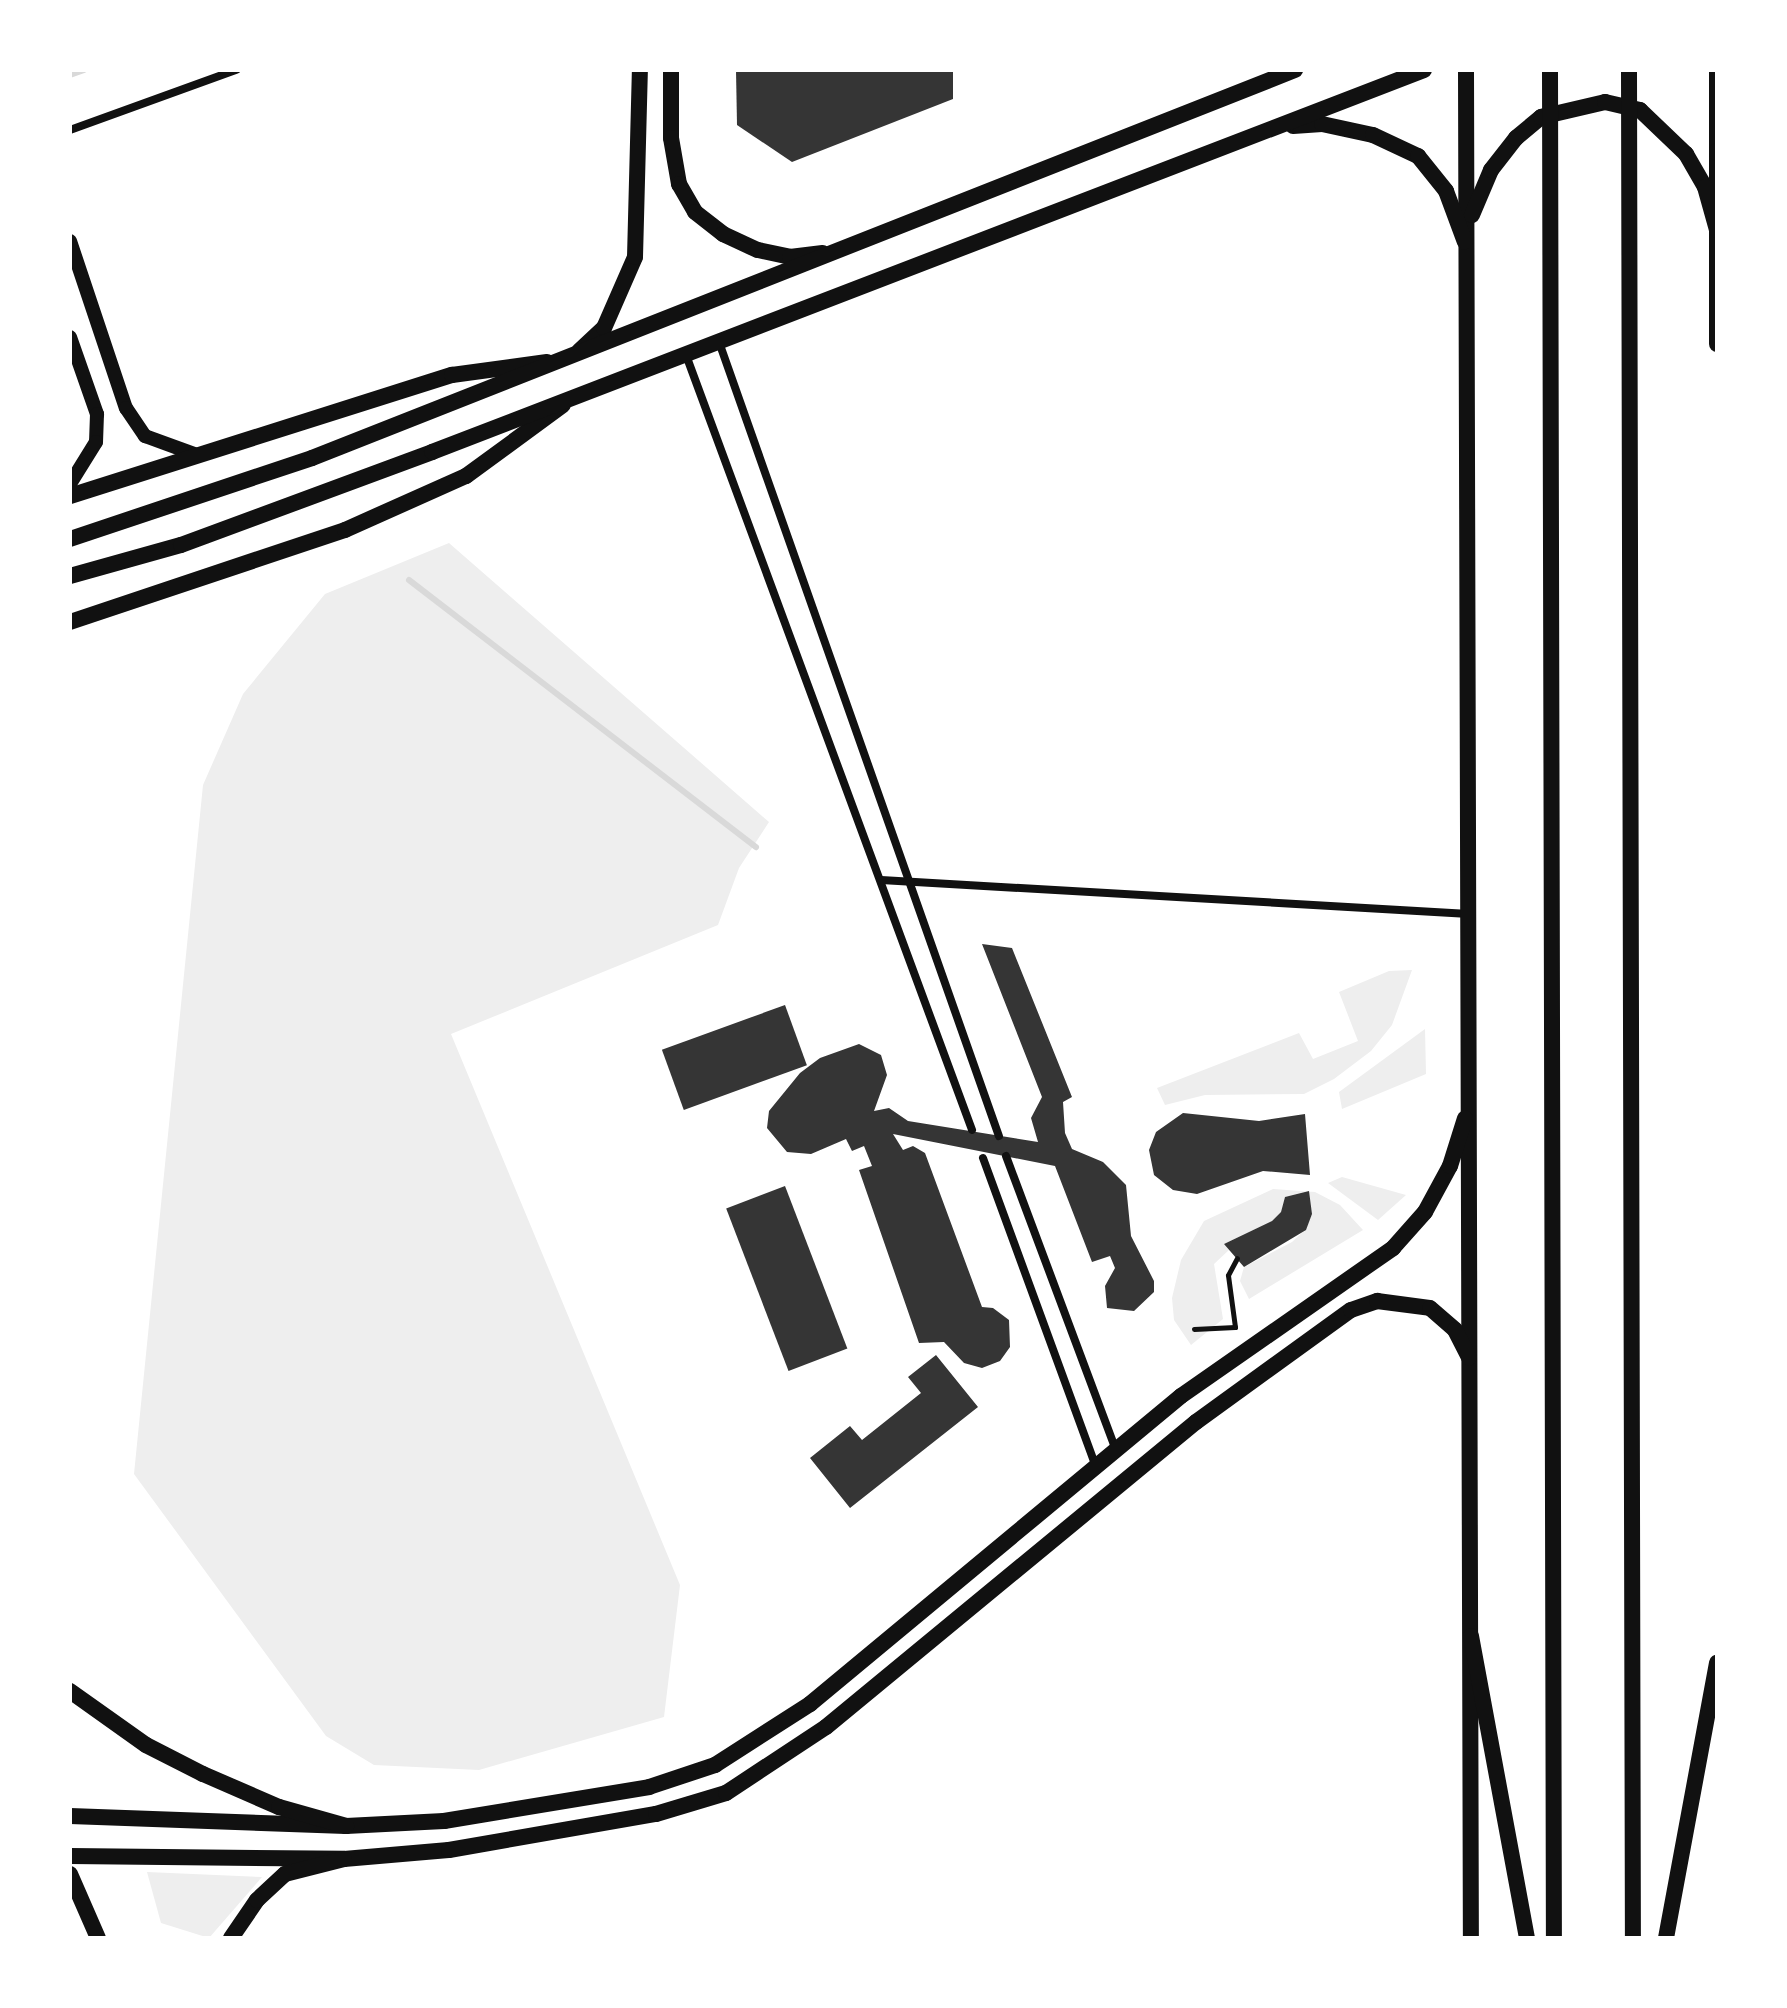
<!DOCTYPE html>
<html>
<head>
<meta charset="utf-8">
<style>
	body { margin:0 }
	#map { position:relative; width:1787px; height:2008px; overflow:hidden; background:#fff; font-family:Commissioner,sans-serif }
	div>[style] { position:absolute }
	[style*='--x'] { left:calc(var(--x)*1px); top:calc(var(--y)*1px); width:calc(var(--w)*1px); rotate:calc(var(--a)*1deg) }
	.green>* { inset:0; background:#eee }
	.stream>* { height:6px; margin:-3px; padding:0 3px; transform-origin:3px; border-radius:3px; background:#d9d9d9 }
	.building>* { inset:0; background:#353535; transform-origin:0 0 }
	.service>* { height:5px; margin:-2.5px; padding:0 2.5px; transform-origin:2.5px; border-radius:2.5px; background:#111 }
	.minor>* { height:8px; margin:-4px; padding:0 4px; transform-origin:4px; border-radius:4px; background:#111 }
	.tertiary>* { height:14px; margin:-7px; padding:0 7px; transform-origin:7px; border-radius:7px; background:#111 }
	.secondary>* { height:16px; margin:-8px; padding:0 8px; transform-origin:8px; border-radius:8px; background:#111 }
	.primary>* { height:16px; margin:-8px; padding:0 8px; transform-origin:8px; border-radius:8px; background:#111 }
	span { translate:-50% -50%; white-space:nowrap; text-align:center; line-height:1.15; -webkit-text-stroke:6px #fff; paint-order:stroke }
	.frame { position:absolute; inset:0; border:72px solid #fff; pointer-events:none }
</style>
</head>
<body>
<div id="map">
	<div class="green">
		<i style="clip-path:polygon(449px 543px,769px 822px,739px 868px,718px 925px,451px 1034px,680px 1585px,664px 1717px,479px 1770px,374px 1765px,326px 1736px,134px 1474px,203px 785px,243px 694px,325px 594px)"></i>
		<i style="clip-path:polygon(1412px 970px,1392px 1025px,1371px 1051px,1334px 1079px,1304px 1094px,1205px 1095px,1165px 1105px,1157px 1088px,1299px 1033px,1313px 1059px,1358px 1041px,1339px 992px,1389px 971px)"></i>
		<i style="clip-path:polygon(1425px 1029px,1426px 1074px,1342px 1109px,1339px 1092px)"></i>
		<i style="clip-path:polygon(1342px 1177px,1406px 1195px,1378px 1220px,1328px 1183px)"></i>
		<i style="clip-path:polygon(1273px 1189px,1315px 1192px,1340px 1205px,1363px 1230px,1249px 1299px,1240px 1281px,1244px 1267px,1292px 1242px,1305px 1230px,1312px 1214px,1308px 1191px,1285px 1197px,1281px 1212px,1272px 1221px,1224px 1244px,1230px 1249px,1214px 1264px,1223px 1319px,1191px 1345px,1174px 1320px,1172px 1298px,1181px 1260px,1204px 1221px)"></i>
		<i style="clip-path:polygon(147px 1872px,262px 1877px,209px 1938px,161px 1923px)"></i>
	</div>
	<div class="stream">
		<i style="--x:70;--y:75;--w:15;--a:-20"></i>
		<i style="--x:409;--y:580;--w:438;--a:37.6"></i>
	</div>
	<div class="building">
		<i style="clip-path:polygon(736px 70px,953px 70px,953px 99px,792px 162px,737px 125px)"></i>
		<i style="clip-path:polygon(982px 944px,1012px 948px,1072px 1097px,1063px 1102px,1065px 1133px,1072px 1149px,1103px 1162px,1126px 1185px,1131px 1236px,1154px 1281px,1154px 1292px,1134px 1311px,1107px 1308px,1105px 1286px,1115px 1268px,1110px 1256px,1092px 1262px,1055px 1166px,893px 1134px,903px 1150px,913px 1146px,925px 1153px,982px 1307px,993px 1308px,1009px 1320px,1010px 1347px,1000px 1361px,982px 1368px,964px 1363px,944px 1342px,919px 1343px,859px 1170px,872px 1166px,864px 1146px,852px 1151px,846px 1139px,811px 1154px,787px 1152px,767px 1128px,769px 1111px,800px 1073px,820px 1058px,859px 1044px,881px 1055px,887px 1075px,874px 1111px,889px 1108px,908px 1121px,1038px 1142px,1031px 1118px,1042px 1097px)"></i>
		<i style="left:785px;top:1005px;width:64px;height:131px;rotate:70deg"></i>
		<i style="clip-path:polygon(1183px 1113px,1259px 1121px,1305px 1114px,1310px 1175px,1263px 1171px,1197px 1194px,1173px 1190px,1154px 1175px,1149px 1150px,1156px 1132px)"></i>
		<i style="left:785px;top:1186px;width:174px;height:63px;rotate:69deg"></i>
		<i style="clip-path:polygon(1309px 1191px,1312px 1214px,1306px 1230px,1244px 1267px,1224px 1244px,1272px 1221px,1281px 1212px,1285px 1197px)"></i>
		<i style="clip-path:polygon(936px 1355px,978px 1407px,850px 1508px,810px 1458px,850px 1426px,862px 1440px,921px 1393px,908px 1377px)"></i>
	</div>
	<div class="service">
		<i style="--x:1194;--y:1329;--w:41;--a:-2.8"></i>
		<i style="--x:1235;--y:1327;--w:52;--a:-97.7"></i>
		<i style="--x:1228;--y:1275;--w:19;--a:-62"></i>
	</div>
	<div class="minor">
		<i style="--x:70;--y:130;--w:177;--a:-19.9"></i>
		<i style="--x:719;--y:342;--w:842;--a:70.58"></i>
		<i style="--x:686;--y:355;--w:826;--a:69.74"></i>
		<i style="--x:881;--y:880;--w:589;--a:3.31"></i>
		<i style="--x:1006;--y:1156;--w:314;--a:69.5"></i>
		<i style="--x:983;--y:1158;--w:328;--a:69.9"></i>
	</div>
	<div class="tertiary">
		<i style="--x:70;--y:241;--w:176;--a:71.5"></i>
		<i style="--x:126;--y:408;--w:34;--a:56"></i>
		<i style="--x:145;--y:436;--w:55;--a:20.1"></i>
		<i style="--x:70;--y:337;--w:82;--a:70.7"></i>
		<i style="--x:97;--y:414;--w:28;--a:92"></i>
		<i style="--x:96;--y:442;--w:49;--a:121.8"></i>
	</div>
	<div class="secondary">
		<i style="--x:671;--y:70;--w:68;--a:90"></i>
		<i style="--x:671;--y:138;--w:47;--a:80.1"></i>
		<i style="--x:679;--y:184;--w:32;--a:60"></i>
		<i style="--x:695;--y:212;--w:36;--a:38"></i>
		<i style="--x:723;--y:234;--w:38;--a:25"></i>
		<i style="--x:758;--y:250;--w:33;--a:12"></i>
		<i style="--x:790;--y:257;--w:33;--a:-7"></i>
		<i style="--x:1466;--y:70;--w:1868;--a:89.85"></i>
		<i style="--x:1717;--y:70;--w:274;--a:90"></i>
		<i style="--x:1472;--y:215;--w:49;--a:-67.1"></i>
		<i style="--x:1491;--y:170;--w:41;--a:-52"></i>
		<i style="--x:1516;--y:138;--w:33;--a:-40"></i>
		<i style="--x:1541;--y:117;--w:66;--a:-13.2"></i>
		<i style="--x:1605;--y:102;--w:36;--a:13"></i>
		<i style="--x:1640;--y:110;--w:64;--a:43.7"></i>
		<i style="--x:1686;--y:154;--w:38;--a:60"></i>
		<i style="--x:1705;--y:187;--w:45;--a:74.4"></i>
		<i style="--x:579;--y:351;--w:34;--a:-43"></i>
		<i style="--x:604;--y:328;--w:77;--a:-66.4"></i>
		<i style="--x:635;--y:257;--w:187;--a:-88.5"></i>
		<i style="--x:70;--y:496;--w:401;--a:-17.6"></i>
		<i style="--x:452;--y:375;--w:96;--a:-7.8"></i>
		<i style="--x:70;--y:622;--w:290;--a:-18.5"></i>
		<i style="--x:345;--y:530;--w:133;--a:-24.1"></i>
		<i style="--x:466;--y:476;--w:120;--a:-36.2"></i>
		<i style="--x:70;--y:1816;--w:276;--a:2.1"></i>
		<i style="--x:346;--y:1826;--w:98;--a:-2.9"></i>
		<i style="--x:444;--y:1821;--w:208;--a:-9.4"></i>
		<i style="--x:649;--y:1787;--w:70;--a:-18.4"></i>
		<i style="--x:715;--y:1765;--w:113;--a:-32.7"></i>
		<i style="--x:810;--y:1704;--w:482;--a:-39.7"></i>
		<i style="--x:1181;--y:1396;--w:259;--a:-34.9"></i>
		<i style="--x:1393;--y:1248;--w:48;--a:-48.4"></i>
		<i style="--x:1425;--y:1212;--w:52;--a:-61.5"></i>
		<i style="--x:1450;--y:1166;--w:50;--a:-72.6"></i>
		<i style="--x:70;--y:1856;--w:274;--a:0.6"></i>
		<i style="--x:344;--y:1859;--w:105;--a:-4.9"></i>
		<i style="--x:449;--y:1850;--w:210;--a:-9.9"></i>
		<i style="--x:656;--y:1814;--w:73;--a:-16.7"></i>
		<i style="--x:726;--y:1793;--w:120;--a:-33.4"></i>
		<i style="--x:826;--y:1727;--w:480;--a:-39.5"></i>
		<i style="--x:1196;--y:1422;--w:191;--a:-35.9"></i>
		<i style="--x:1351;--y:1310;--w:28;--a:-19"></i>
		<i style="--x:1377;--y:1301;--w:53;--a:7.5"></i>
		<i style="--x:1430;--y:1308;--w:33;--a:41"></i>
		<i style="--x:1455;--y:1330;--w:31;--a:63"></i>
	</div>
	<div class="primary">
		<i style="--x:1550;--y:70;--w:1868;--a:89.88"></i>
		<i style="--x:1629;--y:70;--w:1868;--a:89.88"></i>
		<i style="--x:1293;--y:126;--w:29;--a:-4"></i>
		<i style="--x:1322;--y:124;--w:52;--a:12.2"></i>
		<i style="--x:1373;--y:135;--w:50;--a:25"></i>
		<i style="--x:1418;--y:156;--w:45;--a:51.3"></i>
		<i style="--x:1446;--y:191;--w:54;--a:69.6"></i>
		<i style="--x:1717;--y:153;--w:2;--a:-90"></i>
		<i style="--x:70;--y:539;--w:255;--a:-18.5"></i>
		<i style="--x:312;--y:458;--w:1057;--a:-21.54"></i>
		<i style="--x:70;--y:576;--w:115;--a:-15.6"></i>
		<i style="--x:181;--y:545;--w:268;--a:-20.3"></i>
		<i style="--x:432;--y:452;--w:1063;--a:-21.06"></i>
		<i style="--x:1471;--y:1636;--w:307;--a:79.5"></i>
		<i style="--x:70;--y:1691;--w:93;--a:35.4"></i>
		<i style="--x:146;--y:1745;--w:64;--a:27"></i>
		<i style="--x:203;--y:1774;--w:83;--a:23.5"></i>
		<i style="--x:279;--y:1807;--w:70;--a:15.8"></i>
		<i style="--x:70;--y:1874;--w:70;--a:66.4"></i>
		<i style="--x:231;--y:1938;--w:46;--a:-55.6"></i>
		<i style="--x:257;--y:1900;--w:38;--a:-43"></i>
		<i style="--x:285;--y:1874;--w:61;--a:-14.3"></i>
		<i style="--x:1666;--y:1938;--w:280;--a:-79.5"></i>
	</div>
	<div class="frame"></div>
</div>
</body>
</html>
